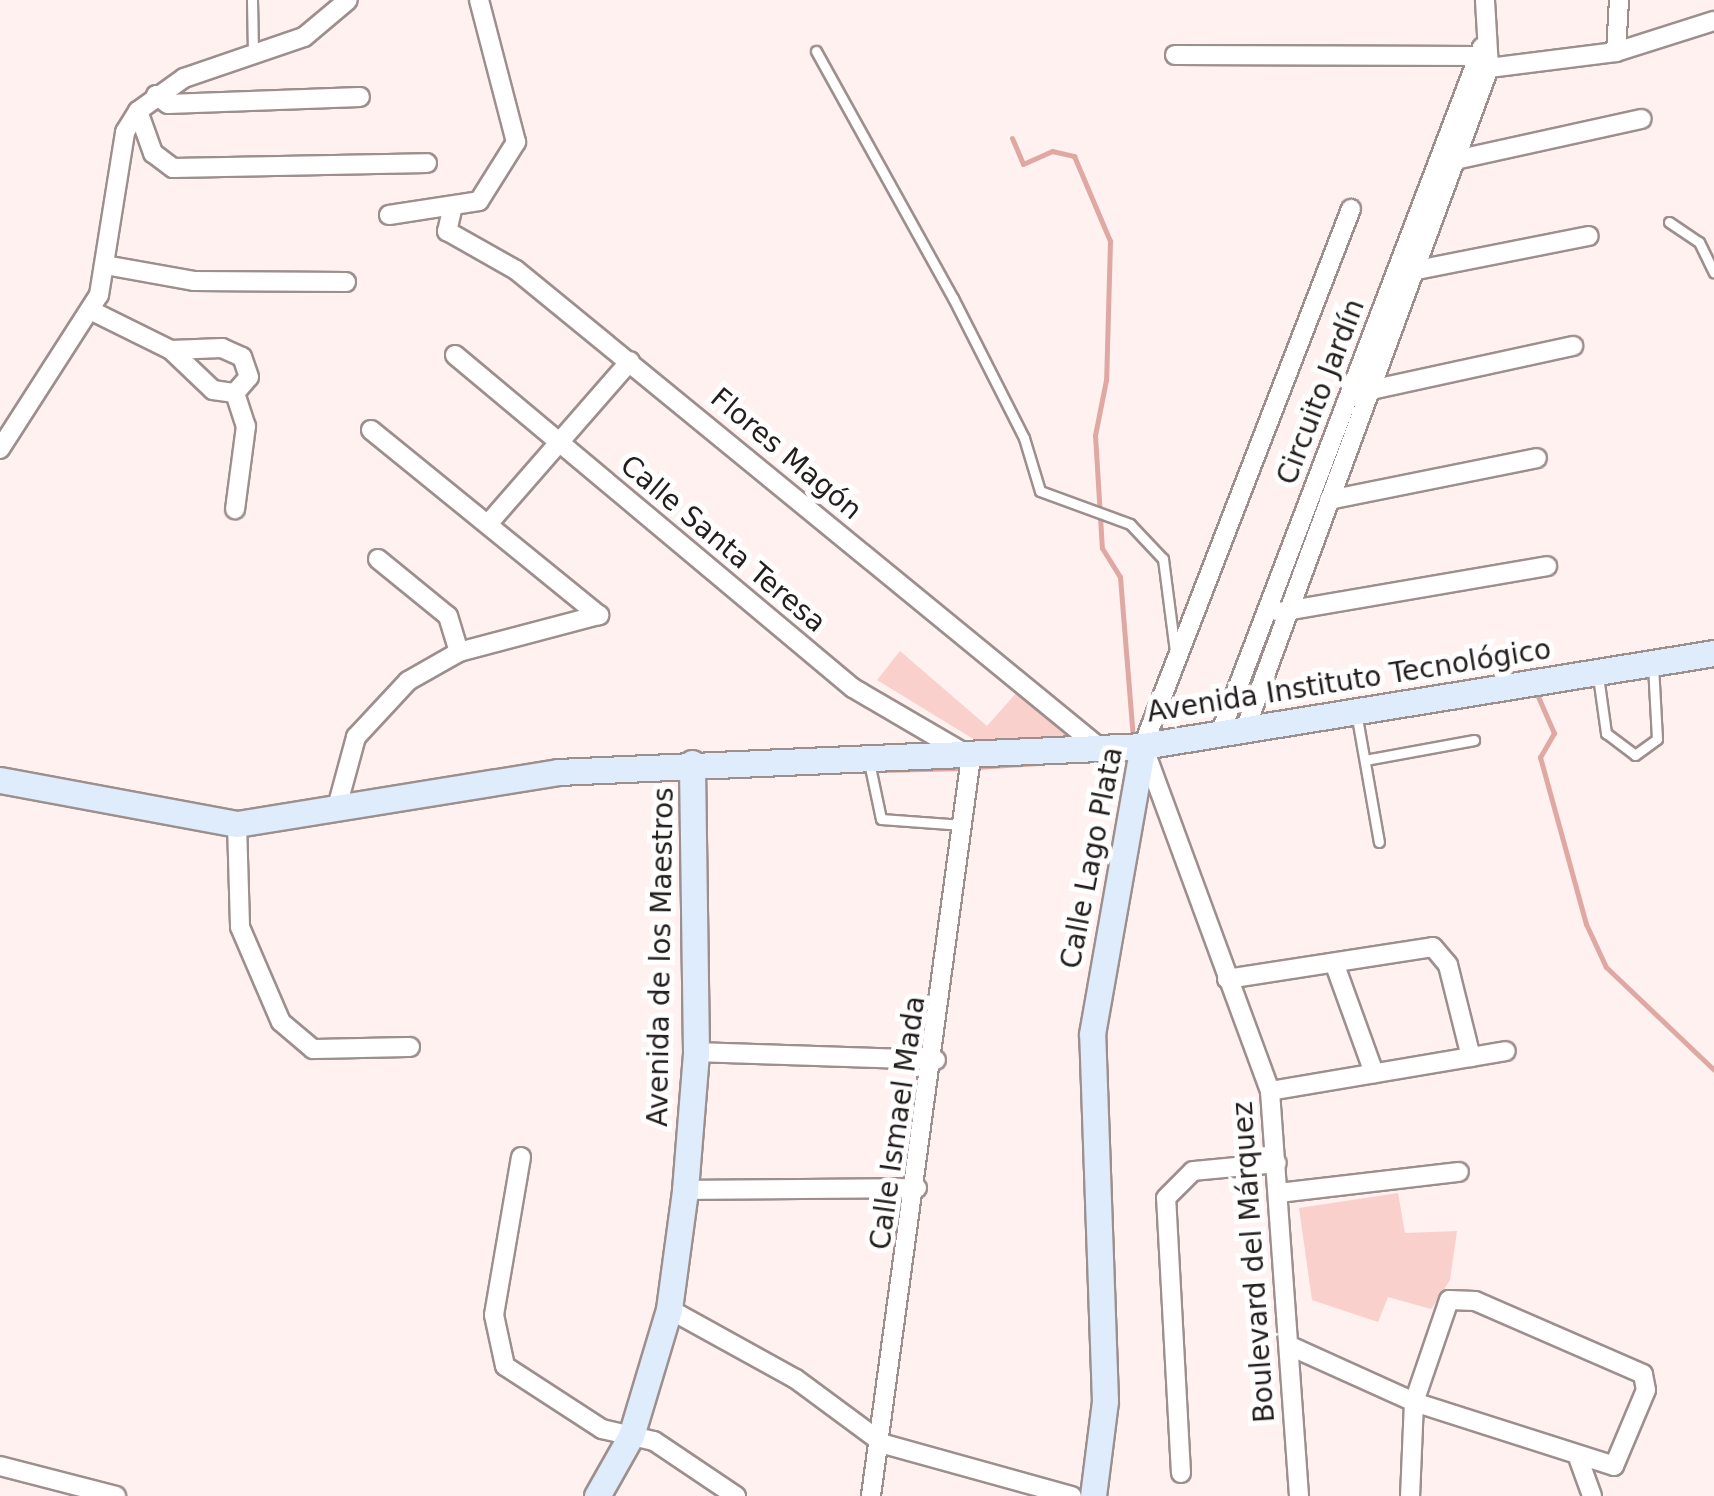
<!DOCTYPE html>
<html>
<head>
<meta charset="utf-8">
<style>
	body { margin:0 }
	#map { position:relative; width:1714px; height:1496px; overflow:hidden; background:#fef1f0; font-family:"DejaVu Sans",sans-serif }
	div>[style] { position:absolute }
	[style*='--x'] { left:calc(var(--x)*1px); top:calc(var(--y)*1px); width:calc(var(--w)*1px); rotate:calc(var(--a)*1deg) }
	.green>* { inset:0; background:#f9d0cc }
	.stream>* { height:5px; margin:-2.5px; padding:0 2.5px; transform-origin:2.5px; border-radius:2.5px; background:#dfa8a2 }
	.roads { filter:drop-shadow(2px 0 #9d8f8e) drop-shadow(-2px 0 #9d8f8e) drop-shadow(0 2px #9d8f8e) drop-shadow(0 -2px #9d8f8e) }
	.lane>* { height:9px; margin:-4.5px; padding:0 4.5px; transform-origin:4.5px; border-radius:4.5px; background:#fff }
	.street>* { height:18px; margin:-9px; padding:0 9px; transform-origin:9px; border-radius:9px; background:#fff }
	.secondary>* { height:25px; margin:-12.5px; padding:0 12.5px; transform-origin:12.5px; border-radius:12.5px; background:#deecfc }
	span { translate:-50% -50%; white-space:nowrap; text-align:center; line-height:1.15; -webkit-text-stroke:10px #fff; paint-order:stroke }
	.street-label { font-size:28px; color:#231e1d }
</style>
</head>
<body>
<div id="map">
	<div class="green">
		<i style="clip-path:polygon(900px 651px,987px 726px,1018px 691px,1072px 735px,1042px 744px,975px 740px,877px 680px)"></i>
		<i style="clip-path:polygon(1398px 1193px,1405px 1233px,1457px 1231px,1450px 1280px,1431px 1309px,1388px 1297px,1378px 1322px,1312px 1300px,1299px 1208px)"></i>
	</div>
	<div class="stream">
		<i style="--x:1012;--y:138;--w:28;--a:67"></i>
		<i style="--x:1023;--y:164;--w:32;--a:-24"></i>
		<i style="--x:1052;--y:151;--w:23;--a:13"></i>
		<i style="--x:1074;--y:156;--w:92;--a:67"></i>
		<i style="--x:1110;--y:241;--w:139;--a:91.6"></i>
		<i style="--x:1106;--y:380;--w:56;--a:101.3"></i>
		<i style="--x:1095;--y:435;--w:113;--a:86.5"></i>
		<i style="--x:1102;--y:548;--w:34;--a:58"></i>
		<i style="--x:1120;--y:577;--w:162;--a:85.4"></i>
		<i style="--x:1536;--y:692;--w:45;--a:66.3"></i>
		<i style="--x:1554;--y:733;--w:28;--a:120"></i>
		<i style="--x:1540;--y:757;--w:173;--a:74.6"></i>
		<i style="--x:1586;--y:924;--w:47;--a:65.1"></i>
		<i style="--x:1606;--y:967;--w:149;--a:43.6"></i>
		<i style="--x:975;--y:767;--w:64;--a:-3.6"></i>
		<i style="--x:880;--y:770;--w:84;--a:-1.4"></i>
	</div>
	<div class="roads">
		<div class="lane">
			<i style="--x:252;--y:0;--w:52;--a:88.9"></i>
			<i style="--x:816;--y:51;--w:282;--a:61"></i>
			<i style="--x:953;--y:298;--w:157;--a:63.1"></i>
			<i style="--x:1024;--y:438;--w:55;--a:73.2"></i>
			<i style="--x:1040;--y:491;--w:96;--a:20.1"></i>
			<i style="--x:1130;--y:524;--w:48;--a:46.7"></i>
			<i style="--x:1163;--y:559;--w:93;--a:82.6"></i>
			<i style="--x:1669;--y:222;--w:36;--a:34"></i>
			<i style="--x:1699;--y:242;--w:34;--a:64"></i>
			<i style="--x:1598;--y:676;--w:58;--a:82"></i>
			<i style="--x:1606;--y:733;--w:36;--a:37"></i>
			<i style="--x:1635;--y:755;--w:27;--a:-36"></i>
			<i style="--x:1657;--y:739;--w:74;--a:-93.1"></i>
			<i style="--x:1356;--y:712;--w:132;--a:80"></i>
			<i style="--x:1365;--y:760;--w:111;--a:-10.4"></i>
			<i style="--x:869;--y:762;--w:58;--a:78.1"></i>
			<i style="--x:881;--y:819;--w:82;--a:4.2"></i>
		</div>
		<div class="street">
			<i style="--x:1616;--y:52;--w:52;--a:-86.7"></i>
			<i style="--x:1175;--y:55;--w:303;--a:0.2"></i>
			<i style="--x:1481;--y:69;--w:136;--a:-7.2"></i>
			<i style="--x:1616;--y:52;--w:103;--a:-17.6"></i>
			<i style="--x:156;--y:95;--w:15;--a:37"></i>
			<i style="--x:168;--y:104;--w:192;--a:-2.1"></i>
			<i style="--x:138;--y:111;--w:45;--a:70.3"></i>
			<i style="--x:153;--y:153;--w:25;--a:37"></i>
			<i style="--x:173;--y:168;--w:254;--a:-1.1"></i>
			<i style="--x:1455;--y:160;--w:191;--a:-12.4"></i>
			<i style="--x:452;--y:210;--w:22;--a:103"></i>
			<i style="--x:447;--y:231;--w:79;--a:29.5"></i>
			<i style="--x:516;--y:270;--w:755;--a:39.3"></i>
			<i style="--x:389;--y:215;--w:91;--a:-8.8"></i>
			<i style="--x:479;--y:201;--w:70;--a:-57.9"></i>
			<i style="--x:516;--y:142;--w:147;--a:-104.6"></i>
			<i style="--x:105;--y:265;--w:90;--a:10.2"></i>
			<i style="--x:194;--y:281;--w:152;--a:0.4"></i>
			<i style="--x:1412;--y:271;--w:180;--a:-11.2"></i>
			<i style="--x:92;--y:311;--w:88;--a:26.3"></i>
			<i style="--x:171;--y:350;--w:58;--a:43.6"></i>
			<i style="--x:213;--y:390;--w:22;--a:8"></i>
			<i style="--x:235;--y:393;--w:21;--a:-49"></i>
			<i style="--x:249;--y:377;--w:21;--a:-109"></i>
			<i style="--x:242;--y:357;--w:22;--a:-156"></i>
			<i style="--x:222;--y:348;--w:51;--a:177.8"></i>
			<i style="--x:455;--y:355;--w:519;--a:39.92"></i>
			<i style="--x:853;--y:688;--w:137;--a:30.3"></i>
			<i style="--x:971;--y:757;--w:746;--a:97.71"></i>
			<i style="--x:1371;--y:390;--w:207;--a:-12.3"></i>
			<i style="--x:235;--y:393;--w:35;--a:72"></i>
			<i style="--x:246;--y:426;--w:84;--a:97.5"></i>
			<i style="--x:371;--y:430;--w:294;--a:39.1"></i>
			<i style="--x:0;--y:449;--w:183;--a:-57.3"></i>
			<i style="--x:99;--y:295;--w:165;--a:-80.9"></i>
			<i style="--x:125;--y:132;--w:25;--a:-58"></i>
			<i style="--x:138;--y:111;--w:57;--a:-35.7"></i>
			<i style="--x:184;--y:78;--w:127;--a:-18.9"></i>
			<i style="--x:304;--y:37;--w:57;--a:-40.1"></i>
			<i style="--x:1329;--y:500;--w:212;--a:-11.4"></i>
			<i style="--x:488;--y:524;--w:216;--a:-48.9"></i>
			<i style="--x:378;--y:559;--w:90;--a:39.2"></i>
			<i style="--x:448;--y:616;--w:38;--a:73"></i>
			<i style="--x:1279;--y:612;--w:272;--a:-9.7"></i>
			<i style="--x:1246;--y:727;--w:702;--a:-69.76"></i>
			<i style="--x:1489;--y:68;--w:68;--a:-93.4"></i>
			<i style="--x:1221;--y:731;--w:732;--a:-69.11"></i>
			<i style="--x:337;--y:807;--w:73;--a:-74.8"></i>
			<i style="--x:356;--y:737;--w:76;--a:-47.1"></i>
			<i style="--x:408;--y:681;--w:59;--a:-29.6"></i>
			<i style="--x:459;--y:652;--w:145;--a:-14.8"></i>
			<i style="--x:237;--y:824;--w:103;--a:88.3"></i>
			<i style="--x:240;--y:927;--w:103;--a:66.7"></i>
			<i style="--x:281;--y:1022;--w:42;--a:40.2"></i>
			<i style="--x:313;--y:1049;--w:97;--a:-1.2"></i>
			<i style="--x:1336;--y:968;--w:112;--a:70.1"></i>
			<i style="--x:1227;--y:979;--w:208;--a:-8.8"></i>
			<i style="--x:1433;--y:947;--w:23;--a:50"></i>
			<i style="--x:1448;--y:965;--w:95;--a:76"></i>
			<i style="--x:696;--y:1052;--w:240;--a:1.9"></i>
			<i style="--x:1270;--y:1091;--w:239;--a:-9.6"></i>
			<i style="--x:521;--y:1157;--w:160;--a:99.7"></i>
			<i style="--x:494;--y:1315;--w:52;--a:77.8"></i>
			<i style="--x:505;--y:1366;--w:116;--a:33"></i>
			<i style="--x:602;--y:1429;--w:53;--a:13"></i>
			<i style="--x:654;--y:1441;--w:99;--a:33.9"></i>
			<i style="--x:685;--y:1190;--w:232;--a:-0.5"></i>
			<i style="--x:1279;--y:1193;--w:181;--a:-6.7"></i>
			<i style="--x:669;--y:1309;--w:145;--a:28.9"></i>
			<i style="--x:796;--y:1379;--w:109;--a:36.5"></i>
			<i style="--x:884;--y:1444;--w:195;--a:15.5"></i>
			<i style="--x:1290;--y:1346;--w:136;--a:24.3"></i>
			<i style="--x:1414;--y:1402;--w:210;--a:17.7"></i>
			<i style="--x:1614;--y:1466;--w:82;--a:-67.2"></i>
			<i style="--x:1646;--y:1390;--w:16;--a:-101"></i>
			<i style="--x:1643;--y:1374;--w:183;--a:-156.5"></i>
			<i style="--x:1475;--y:1301;--w:26;--a:-178"></i>
			<i style="--x:1449;--y:1300;--w:108;--a:108.9"></i>
			<i style="--x:1414;--y:1402;--w:94;--a:92.4"></i>
			<i style="--x:1579;--y:1460;--w:38;--a:70"></i>
			<i style="--x:0;--y:1466;--w:120;--a:14.5"></i>
			<i style="--x:1181;--y:1473;--w:275;--a:-93.1"></i>
			<i style="--x:1166;--y:1198;--w:38;--a:-45"></i>
			<i style="--x:1193;--y:1171;--w:84;--a:-5.4"></i>
			<i style="--x:1299;--y:1496;--w:406;--a:-94.1"></i>
			<i style="--x:1270;--y:1091;--w:368;--a:-110.2"></i>
			<i style="--x:1143;--y:746;--w:576;--a:-68.83"></i>
		</div>
		<div class="secondary">
			<i style="--x:0;--y:780;--w:241;--a:10.5"></i>
			<i style="--x:237;--y:824;--w:325;--a:-9.2"></i>
			<i style="--x:558;--y:772;--w:586;--a:-2.54"></i>
			<i style="--x:1143;--y:746;--w:579;--a:-9.25"></i>
			<i style="--x:597;--y:1496;--w:69;--a:-60.5"></i>
			<i style="--x:631;--y:1436;--w:133;--a:-73.3"></i>
			<i style="--x:669;--y:1309;--w:120;--a:-82.3"></i>
			<i style="--x:685;--y:1190;--w:138;--a:-85.4"></i>
			<i style="--x:696;--y:1052;--w:289;--a:-90.8"></i>
			<i style="--x:1093;--y:1496;--w:96;--a:-82.8"></i>
			<i style="--x:1105;--y:1401;--w:367;--a:-92"></i>
			<i style="--x:1092;--y:1034;--w:292;--a:-80"></i>
		</div>
	</div>
	<div class="street-label">
		<span style="left:1321px;top:392px;rotate:-69deg">Circuito Jardín</span>
		<span style="left:786px;top:454px;rotate:40deg">Flores Magón</span>
		<span style="left:723px;top:544px;rotate:40deg">Calle Santa Teresa</span>
		<span style="left:1349px;top:681px;rotate:-9deg">Avenida Instituto Tecnológico</span>
		<span style="left:1092px;top:858px;rotate:-79deg">Calle Lago Plata</span>
		<span style="left:661px;top:957px;rotate:-89deg">Avenida de los Maestros</span>
		<span style="left:898px;top:1123px;rotate:-82deg">Calle Ismael Mada</span>
		<span style="left:1254px;top:1262px;rotate:-94deg">Boulevard del Márquez</span>
	</div>
</div>
</body>
</html>
